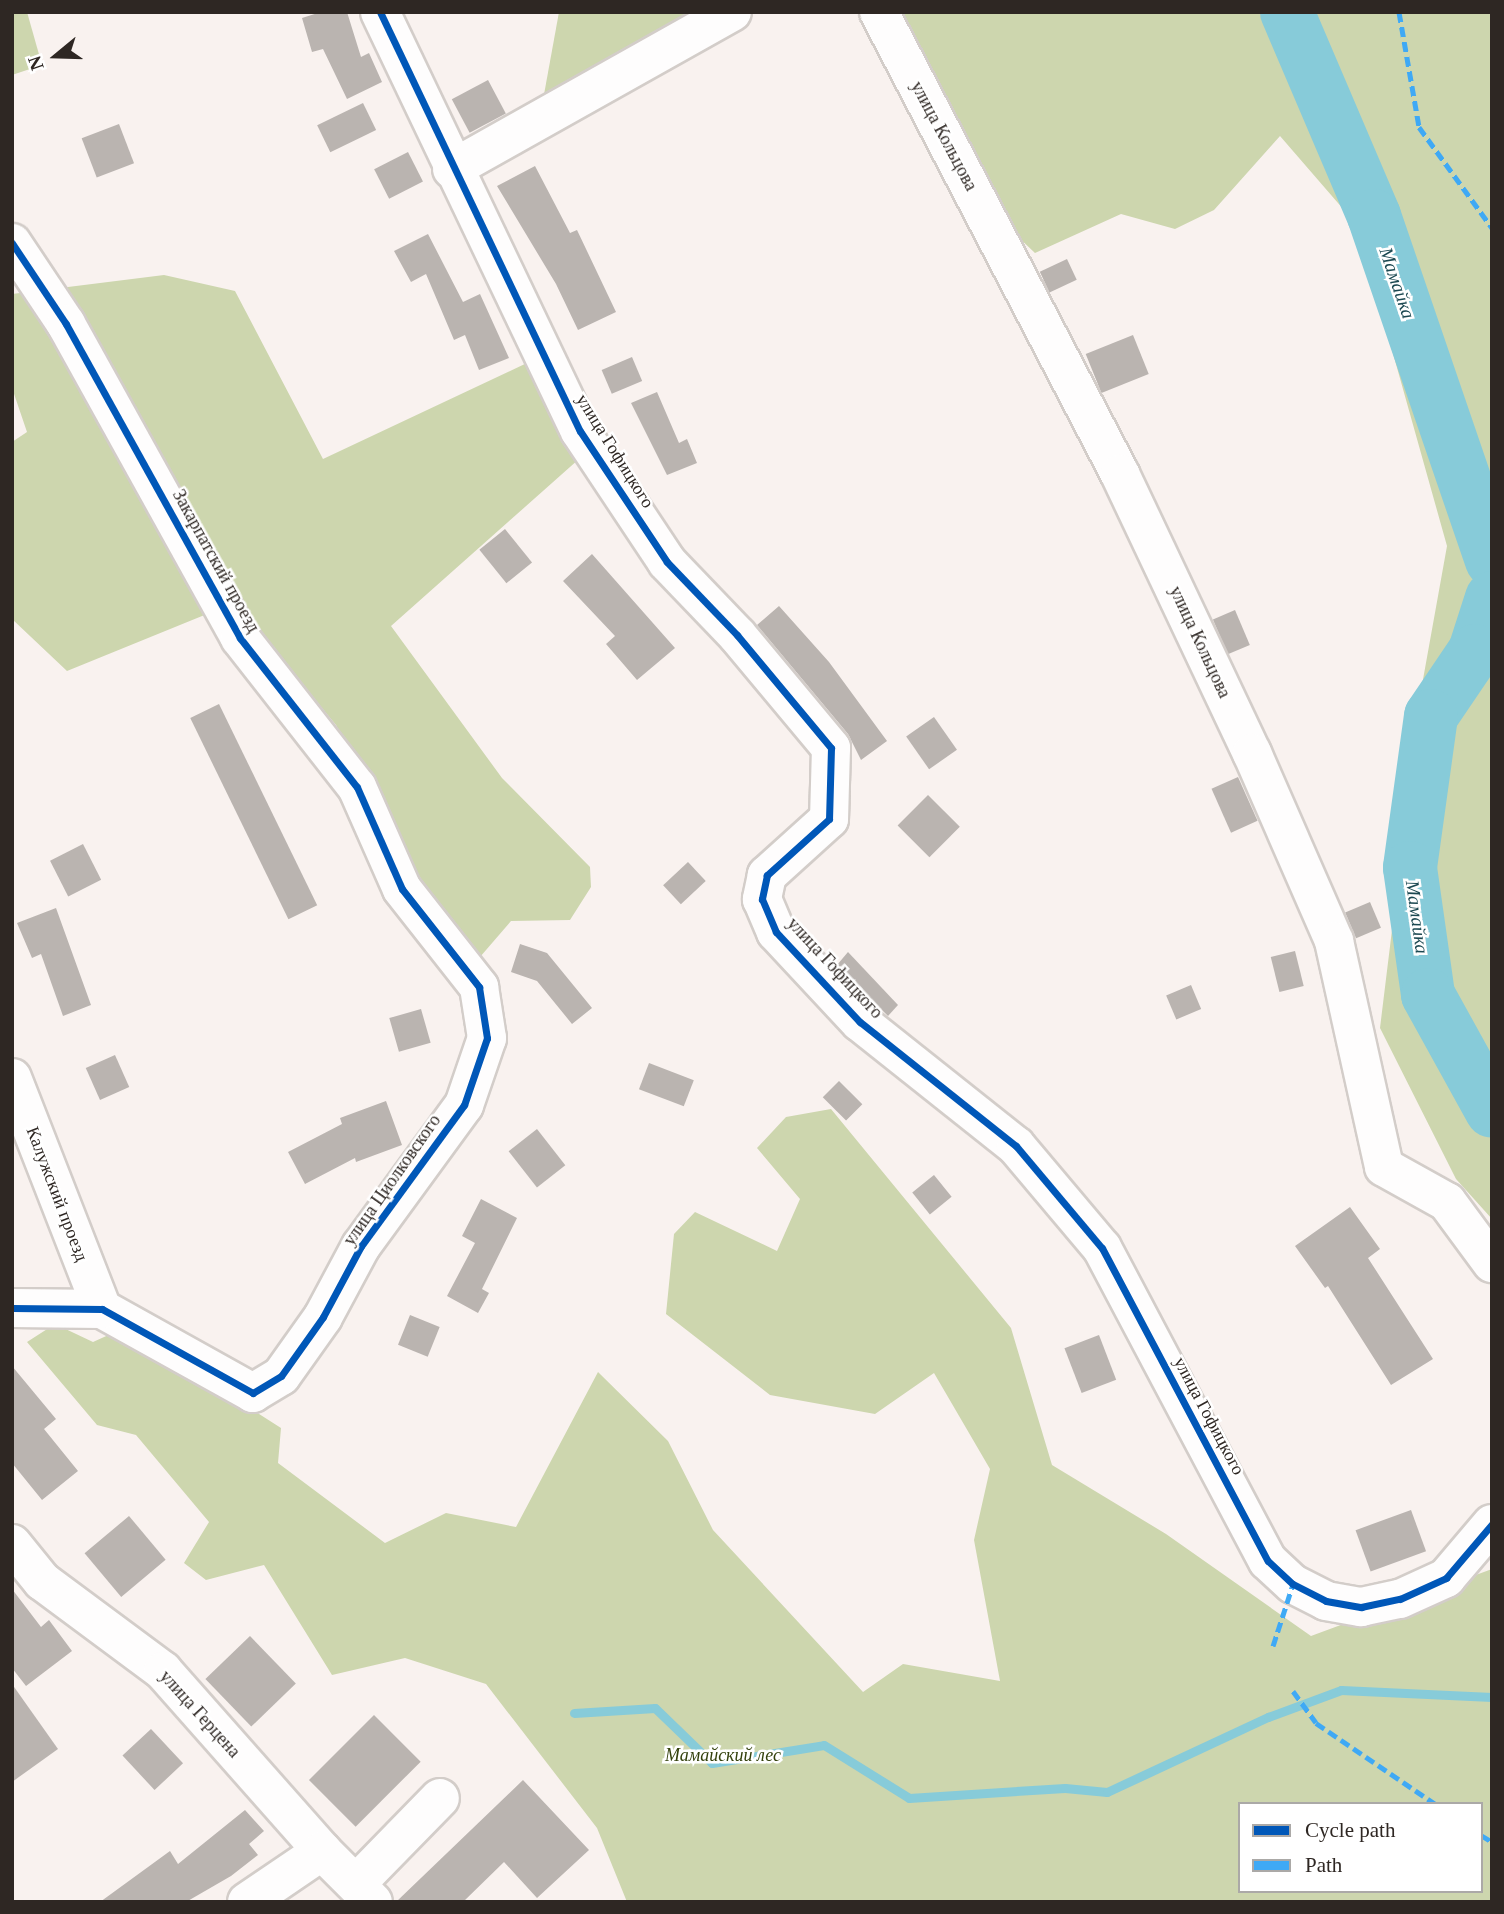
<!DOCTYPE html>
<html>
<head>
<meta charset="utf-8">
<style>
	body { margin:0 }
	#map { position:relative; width:1504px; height:1914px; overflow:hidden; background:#f9f2ef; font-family:"Times New Roman",serif }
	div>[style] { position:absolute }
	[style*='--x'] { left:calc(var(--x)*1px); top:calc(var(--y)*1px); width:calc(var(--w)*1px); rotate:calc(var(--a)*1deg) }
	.forest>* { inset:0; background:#cdd6ae }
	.stream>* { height:9px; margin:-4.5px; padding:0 4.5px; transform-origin:4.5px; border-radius:4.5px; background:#87cbd9 }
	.river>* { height:54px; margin:-27px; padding:0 27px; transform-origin:27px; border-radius:27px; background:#87cbd9 }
	.building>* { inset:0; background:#bab4b0; transform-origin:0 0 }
	.roads { filter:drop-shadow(2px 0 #d3cdc9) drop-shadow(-2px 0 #d3cdc9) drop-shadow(0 2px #d3cdc9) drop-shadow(0 -2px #d3cdc9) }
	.minor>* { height:38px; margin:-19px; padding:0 19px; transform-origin:19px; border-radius:19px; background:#fefdfd }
	.quiet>* { height:5px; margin-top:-2.5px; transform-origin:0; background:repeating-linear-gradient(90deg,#3fa9f5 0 10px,transparent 0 15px) }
	.cycleway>* { height:7px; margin:-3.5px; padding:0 3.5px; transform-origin:3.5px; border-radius:3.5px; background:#0057b8 }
	span { translate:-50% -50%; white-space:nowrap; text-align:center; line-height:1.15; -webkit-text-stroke:5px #fff; paint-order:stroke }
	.street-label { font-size:18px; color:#2e2723 }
	.park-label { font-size:18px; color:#33410c; font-style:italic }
	.water-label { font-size:19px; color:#1b4851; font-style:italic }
	.frame { position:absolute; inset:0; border:14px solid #2e2723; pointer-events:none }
	.legend { position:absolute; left:1238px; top:1802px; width:245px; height:91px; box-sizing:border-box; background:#fff; border:2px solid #aba9a7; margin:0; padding:9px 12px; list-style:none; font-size:21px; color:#2e2723 }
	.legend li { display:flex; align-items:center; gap:14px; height:35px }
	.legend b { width:35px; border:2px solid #aba9a7 }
	.north { position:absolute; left:21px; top:21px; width:70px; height:70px; -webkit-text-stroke:5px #fff; paint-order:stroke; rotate:251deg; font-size:19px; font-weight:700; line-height:28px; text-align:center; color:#2e2723 }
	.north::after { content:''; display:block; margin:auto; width:24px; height:32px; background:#2e2723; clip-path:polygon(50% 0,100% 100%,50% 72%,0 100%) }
</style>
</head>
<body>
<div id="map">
	<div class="forest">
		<i style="clip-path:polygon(12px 12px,27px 12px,42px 65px,12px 75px)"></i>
		<i style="clip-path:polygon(559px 12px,720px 12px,541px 111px)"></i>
		<i style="clip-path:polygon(898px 12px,1492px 12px,1492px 1219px,1456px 1179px,1380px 1028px,1422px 685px,1447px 546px,1357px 225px,1280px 136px,1214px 210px,1175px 229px,1121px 214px,1035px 253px,1000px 220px)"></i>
		<i style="clip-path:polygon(164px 275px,235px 291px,323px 459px,529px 362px,579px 459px,391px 626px,502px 778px,590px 867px,591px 887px,570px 920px,511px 921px,480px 957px,470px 954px,413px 892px,336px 725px,234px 603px,67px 671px,12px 619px,12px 442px,27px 432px,12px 388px,12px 294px)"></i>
		<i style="clip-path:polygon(evenodd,831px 1109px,1011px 1328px,1052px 1465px,1166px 1534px,1311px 1636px,1492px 1569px,1492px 1902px,627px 1902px,597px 1828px,486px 1684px,405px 1658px,332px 1675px,264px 1565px,206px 1580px,184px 1563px,209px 1522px,136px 1435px,97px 1425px,27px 1342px,55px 1324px,93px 1342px,124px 1328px,281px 1428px,278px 1463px,385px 1543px,446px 1513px,516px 1527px,598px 1372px,668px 1441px,713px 1530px,863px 1692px,903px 1664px,1000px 1681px,974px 1540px,990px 1469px,934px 1373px,875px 1414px,770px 1395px,666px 1314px,674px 1234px,695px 1212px,777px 1251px,800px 1199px,757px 1148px,786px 1117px,831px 1109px,1240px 1804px,1481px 1804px,1481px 1891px,1240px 1891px,1240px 1804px)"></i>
	</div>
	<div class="stream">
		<i style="--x:574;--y:1713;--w:81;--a:-3.5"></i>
		<i style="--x:655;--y:1708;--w:79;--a:44"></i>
		<i style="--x:712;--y:1763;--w:113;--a:-9.1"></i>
		<i style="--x:824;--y:1745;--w:100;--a:31.9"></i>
		<i style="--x:909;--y:1798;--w:156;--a:-3.7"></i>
		<i style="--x:1065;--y:1788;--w:42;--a:5.4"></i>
		<i style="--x:1107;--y:1792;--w:178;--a:-25"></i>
		<i style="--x:1268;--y:1717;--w:78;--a:-20.3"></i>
		<i style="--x:1341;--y:1690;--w:151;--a:2.7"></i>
	</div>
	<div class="river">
		<i style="--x:1287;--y:12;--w:222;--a:66.9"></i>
		<i style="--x:1374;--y:216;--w:364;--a:71.1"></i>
		<i style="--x:1492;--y:598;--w:56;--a:107.8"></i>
		<i style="--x:1475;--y:651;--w:78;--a:124.1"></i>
		<i style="--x:1431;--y:716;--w:153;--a:97.9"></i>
		<i style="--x:1410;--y:868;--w:128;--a:81.9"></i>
		<i style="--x:1428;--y:995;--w:132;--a:61.1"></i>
	</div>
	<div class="building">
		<i style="clip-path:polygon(321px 12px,347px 12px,361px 57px,369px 53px,382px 82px,347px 99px,323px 49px,312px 52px,302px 18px)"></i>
		<i style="left:488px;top:80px;width:38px;height:41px;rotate:62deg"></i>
		<i style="left:363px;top:103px;width:30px;height:51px;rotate:64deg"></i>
		<i style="left:119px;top:124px;width:42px;height:40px;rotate:69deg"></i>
		<i style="left:408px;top:152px;width:33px;height:38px;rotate:63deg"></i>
		<i style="clip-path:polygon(535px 166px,570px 233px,577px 230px,616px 312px,578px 330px,556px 284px,497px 186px)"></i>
		<i style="clip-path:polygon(428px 234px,463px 302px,480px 294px,509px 358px,479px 370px,465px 335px,454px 340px,426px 274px,411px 282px,394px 251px)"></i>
		<i style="left:1067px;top:259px;width:23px;height:30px;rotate:65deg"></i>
		<i style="left:1133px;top:335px;width:42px;height:51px;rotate:68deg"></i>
		<i style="left:632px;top:357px;width:26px;height:33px;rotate:67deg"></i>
		<i style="clip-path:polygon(657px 392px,679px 443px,687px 439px,697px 463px,667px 475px,631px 403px)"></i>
		<i style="left:505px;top:529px;width:43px;height:33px;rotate:51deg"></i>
		<i style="clip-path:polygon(592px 554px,675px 648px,637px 680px,606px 644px,615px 636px,563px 581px)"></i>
		<i style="clip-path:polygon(779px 606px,829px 662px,887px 741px,861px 760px,848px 734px,757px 625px)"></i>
		<i style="left:1235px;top:610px;width:38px;height:24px;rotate:67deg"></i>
		<i style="left:219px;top:704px;width:224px;height:32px;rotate:64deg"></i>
		<i style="left:934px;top:717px;width:40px;height:34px;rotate:55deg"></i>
		<i style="left:1238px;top:777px;width:48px;height:29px;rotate:66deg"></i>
		<i style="left:928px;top:795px;width:45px;height:43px;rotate:45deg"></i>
		<i style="left:83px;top:844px;width:40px;height:37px;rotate:63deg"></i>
		<i style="left:688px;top:862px;width:26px;height:34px;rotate:47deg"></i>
		<i style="left:1370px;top:902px;width:28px;height:27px;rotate:67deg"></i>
		<i style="clip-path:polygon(56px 908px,91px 1005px,63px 1016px,41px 954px,32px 958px,17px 923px)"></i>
		<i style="clip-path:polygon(520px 944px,547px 953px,592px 1008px,572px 1024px,537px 981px,511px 972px)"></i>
		<i style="left:1295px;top:951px;width:36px;height:25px;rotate:76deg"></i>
		<i style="clip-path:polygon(848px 952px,898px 1005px,888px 1016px,837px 965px)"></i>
		<i style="left:1191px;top:985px;width:26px;height:27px;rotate:67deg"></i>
		<i style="left:421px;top:1009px;width:35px;height:33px;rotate:74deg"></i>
		<i style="left:115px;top:1055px;width:35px;height:32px;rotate:66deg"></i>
		<i style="left:649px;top:1063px;width:48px;height:28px;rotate:21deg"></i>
		<i style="left:839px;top:1081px;width:33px;height:23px;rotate:45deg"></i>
		<i style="clip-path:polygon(386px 1101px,402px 1145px,356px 1162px,355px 1158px,305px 1184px,288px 1152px,342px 1124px,340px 1118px)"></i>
		<i style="left:537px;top:1129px;width:46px;height:36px;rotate:52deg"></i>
		<i style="left:934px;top:1175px;width:28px;height:28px;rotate:51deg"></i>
		<i style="clip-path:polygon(481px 1199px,517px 1218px,482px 1289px,489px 1293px,478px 1313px,447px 1296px,475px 1243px,462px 1236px)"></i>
		<i style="clip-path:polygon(1350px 1207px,1380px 1249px,1368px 1258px,1433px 1359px,1391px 1385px,1328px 1286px,1325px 1288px,1295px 1246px)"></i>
		<i style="left:410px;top:1315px;width:32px;height:32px;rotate:22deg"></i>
		<i style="left:1099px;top:1335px;width:48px;height:37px;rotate:69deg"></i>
		<i style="clip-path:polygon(12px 1366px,56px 1419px,44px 1429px,78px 1471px,42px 1500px,12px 1463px)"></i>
		<i style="left:1411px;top:1510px;width:44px;height:59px;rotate:70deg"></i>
		<i style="left:129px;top:1516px;width:57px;height:58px;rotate:50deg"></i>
		<i style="clip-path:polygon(12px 1589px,41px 1627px,49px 1620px,72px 1651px,26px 1686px,12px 1668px)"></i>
		<i style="left:250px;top:1636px;width:66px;height:62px;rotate:46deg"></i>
		<i style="clip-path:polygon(12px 1684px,58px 1749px,12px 1782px)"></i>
		<i style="left:374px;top:1715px;width:66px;height:92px;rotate:45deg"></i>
		<i style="left:151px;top:1729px;width:47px;height:39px;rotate:47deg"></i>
		<i style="clip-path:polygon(523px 1780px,589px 1850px,537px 1898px,504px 1862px,463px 1902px,396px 1902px)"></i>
		<i style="clip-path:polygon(245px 1810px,264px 1831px,249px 1844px,258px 1855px,231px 1876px,186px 1902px,100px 1902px,170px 1851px,178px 1864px)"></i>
	</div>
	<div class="roads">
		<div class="minor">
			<i style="--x:380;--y:12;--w:464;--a:64.5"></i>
			<i style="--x:580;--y:431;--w:157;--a:56.4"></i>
			<i style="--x:667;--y:562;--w:101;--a:46.2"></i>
			<i style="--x:737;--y:635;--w:147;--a:50.2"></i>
			<i style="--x:831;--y:748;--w:71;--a:91.6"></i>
			<i style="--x:829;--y:819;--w:84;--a:137.9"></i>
			<i style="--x:767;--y:875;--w:25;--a:102"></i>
			<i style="--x:762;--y:899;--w:36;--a:67"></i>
			<i style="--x:776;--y:932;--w:123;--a:47"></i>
			<i style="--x:860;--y:1022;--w:199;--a:38.5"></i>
			<i style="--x:1016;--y:1146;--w:133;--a:49.9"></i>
			<i style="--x:1102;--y:1248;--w:354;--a:62.1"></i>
			<i style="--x:1268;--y:1561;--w:34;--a:43"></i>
			<i style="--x:1293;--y:1584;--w:37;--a:27"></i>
			<i style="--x:1326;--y:1601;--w:36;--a:10"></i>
			<i style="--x:1361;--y:1607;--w:40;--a:-12"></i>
			<i style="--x:1400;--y:1599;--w:51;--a:-24.5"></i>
			<i style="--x:1446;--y:1578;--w:71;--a:-49.6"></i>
			<i style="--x:879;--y:12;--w:521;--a:62.45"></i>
			<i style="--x:1120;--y:474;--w:309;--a:64.7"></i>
			<i style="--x:1252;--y:753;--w:205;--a:66.4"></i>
			<i style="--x:1334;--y:941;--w:231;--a:77.5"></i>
			<i style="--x:1384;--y:1167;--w:72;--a:29.1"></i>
			<i style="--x:1447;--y:1202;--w:76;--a:53.6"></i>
			<i style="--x:452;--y:169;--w:321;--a:-29.3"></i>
			<i style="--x:12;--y:243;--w:97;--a:56.3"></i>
			<i style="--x:66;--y:324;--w:359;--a:61"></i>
			<i style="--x:240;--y:638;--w:189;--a:51.9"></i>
			<i style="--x:357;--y:787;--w:111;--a:66.2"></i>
			<i style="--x:402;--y:889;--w:125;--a:51.8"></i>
			<i style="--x:479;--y:987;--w:52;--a:81.1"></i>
			<i style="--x:487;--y:1038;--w:71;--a:108.9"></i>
			<i style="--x:464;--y:1105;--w:175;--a:126.1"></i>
			<i style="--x:361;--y:1246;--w:81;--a:118.2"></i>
			<i style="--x:323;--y:1317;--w:72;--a:125.4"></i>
			<i style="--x:281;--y:1376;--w:33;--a:149"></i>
			<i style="--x:253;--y:1393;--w:173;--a:-150.9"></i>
			<i style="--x:102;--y:1309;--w:90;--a:-179.4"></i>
			<i style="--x:12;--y:1078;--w:248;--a:68.7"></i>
			<i style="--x:12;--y:1544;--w:48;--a:51"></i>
			<i style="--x:42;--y:1581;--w:151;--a:36.6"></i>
			<i style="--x:163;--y:1671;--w:240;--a:48.5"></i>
			<i style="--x:322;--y:1851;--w:72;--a:45"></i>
			<i style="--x:356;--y:1884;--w:120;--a:-45.7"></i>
			<i style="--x:247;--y:1902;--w:91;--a:-34.2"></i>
		</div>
	</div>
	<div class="quiet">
		<i style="--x:1399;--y:12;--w:117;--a:80.1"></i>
		<i style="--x:1419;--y:127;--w:125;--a:54.1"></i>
		<i style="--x:1273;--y:1646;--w:65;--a:-72.1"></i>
		<i style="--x:1293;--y:1691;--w:39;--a:54"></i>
		<i style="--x:1316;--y:1723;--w:144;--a:34.2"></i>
		<i style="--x:1481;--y:1835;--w:13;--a:32"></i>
	</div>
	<div class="cycleway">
		<i style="--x:380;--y:12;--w:464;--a:64.5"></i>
		<i style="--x:580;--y:431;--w:157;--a:56.4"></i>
		<i style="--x:667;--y:562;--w:101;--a:46.2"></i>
		<i style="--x:737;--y:635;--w:147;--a:50.2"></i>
		<i style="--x:831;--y:748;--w:71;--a:91.6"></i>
		<i style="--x:829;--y:819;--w:84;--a:137.9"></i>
		<i style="--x:767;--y:875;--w:25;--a:102"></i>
		<i style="--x:762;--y:899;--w:36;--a:67"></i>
		<i style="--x:776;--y:932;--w:123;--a:47"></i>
		<i style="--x:860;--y:1022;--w:199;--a:38.5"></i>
		<i style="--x:1016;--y:1146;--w:133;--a:49.9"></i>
		<i style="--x:1102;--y:1248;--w:354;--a:62.1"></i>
		<i style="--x:1268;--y:1561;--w:34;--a:43"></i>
		<i style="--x:1293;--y:1584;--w:37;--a:27"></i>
		<i style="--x:1326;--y:1601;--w:36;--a:10"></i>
		<i style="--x:1361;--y:1607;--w:40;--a:-12"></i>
		<i style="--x:1400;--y:1599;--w:51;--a:-24.5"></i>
		<i style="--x:1446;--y:1578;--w:71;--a:-49.6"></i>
		<i style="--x:12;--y:243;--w:97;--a:56.3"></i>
		<i style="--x:66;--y:324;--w:359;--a:61"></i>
		<i style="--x:240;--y:638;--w:189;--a:51.9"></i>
		<i style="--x:357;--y:787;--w:111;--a:66.2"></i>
		<i style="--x:402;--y:889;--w:125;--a:51.8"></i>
		<i style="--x:479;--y:987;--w:52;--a:81.1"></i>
		<i style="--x:487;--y:1038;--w:71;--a:108.9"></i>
		<i style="--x:464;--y:1105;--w:175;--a:126.1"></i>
		<i style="--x:361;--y:1246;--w:81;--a:118.2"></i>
		<i style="--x:323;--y:1317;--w:72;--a:125.4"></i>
		<i style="--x:281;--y:1376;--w:33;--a:149"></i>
		<i style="--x:253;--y:1393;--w:173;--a:-150.9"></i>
		<i style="--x:102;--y:1309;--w:90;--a:-179.4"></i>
	</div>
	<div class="street-label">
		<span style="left:944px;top:136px;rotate:62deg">улица Кольцова</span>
		<span style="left:615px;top:451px;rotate:58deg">улица Гофицкого</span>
		<span style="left:216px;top:561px;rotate:61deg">Закарпатский проезд</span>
		<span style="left:1200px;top:642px;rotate:65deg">улица Кольцова</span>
		<span style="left:835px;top:968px;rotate:47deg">улица Гофицкого</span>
		<span style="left:392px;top:1180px;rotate:-55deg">улица Циолковского</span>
		<span style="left:57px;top:1194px;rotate:69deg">Калужский проезд</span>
		<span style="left:1209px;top:1416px;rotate:62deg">улица Гофицкого</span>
		<span style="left:200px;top:1714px;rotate:48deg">улица Герцена</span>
	</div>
	<div class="park-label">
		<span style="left:723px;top:1755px">Мамайский лес</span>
	</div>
	<div class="water-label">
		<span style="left:1397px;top:283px;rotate:71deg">Мамайка</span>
		<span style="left:1417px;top:917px;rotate:82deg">Мамайка</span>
	</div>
	<div class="frame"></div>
	<ul class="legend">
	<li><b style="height:9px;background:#0057b8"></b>Cycle path</li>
	<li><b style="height:9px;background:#3fa9f5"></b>Path</li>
	</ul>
	<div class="north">N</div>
</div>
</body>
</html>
